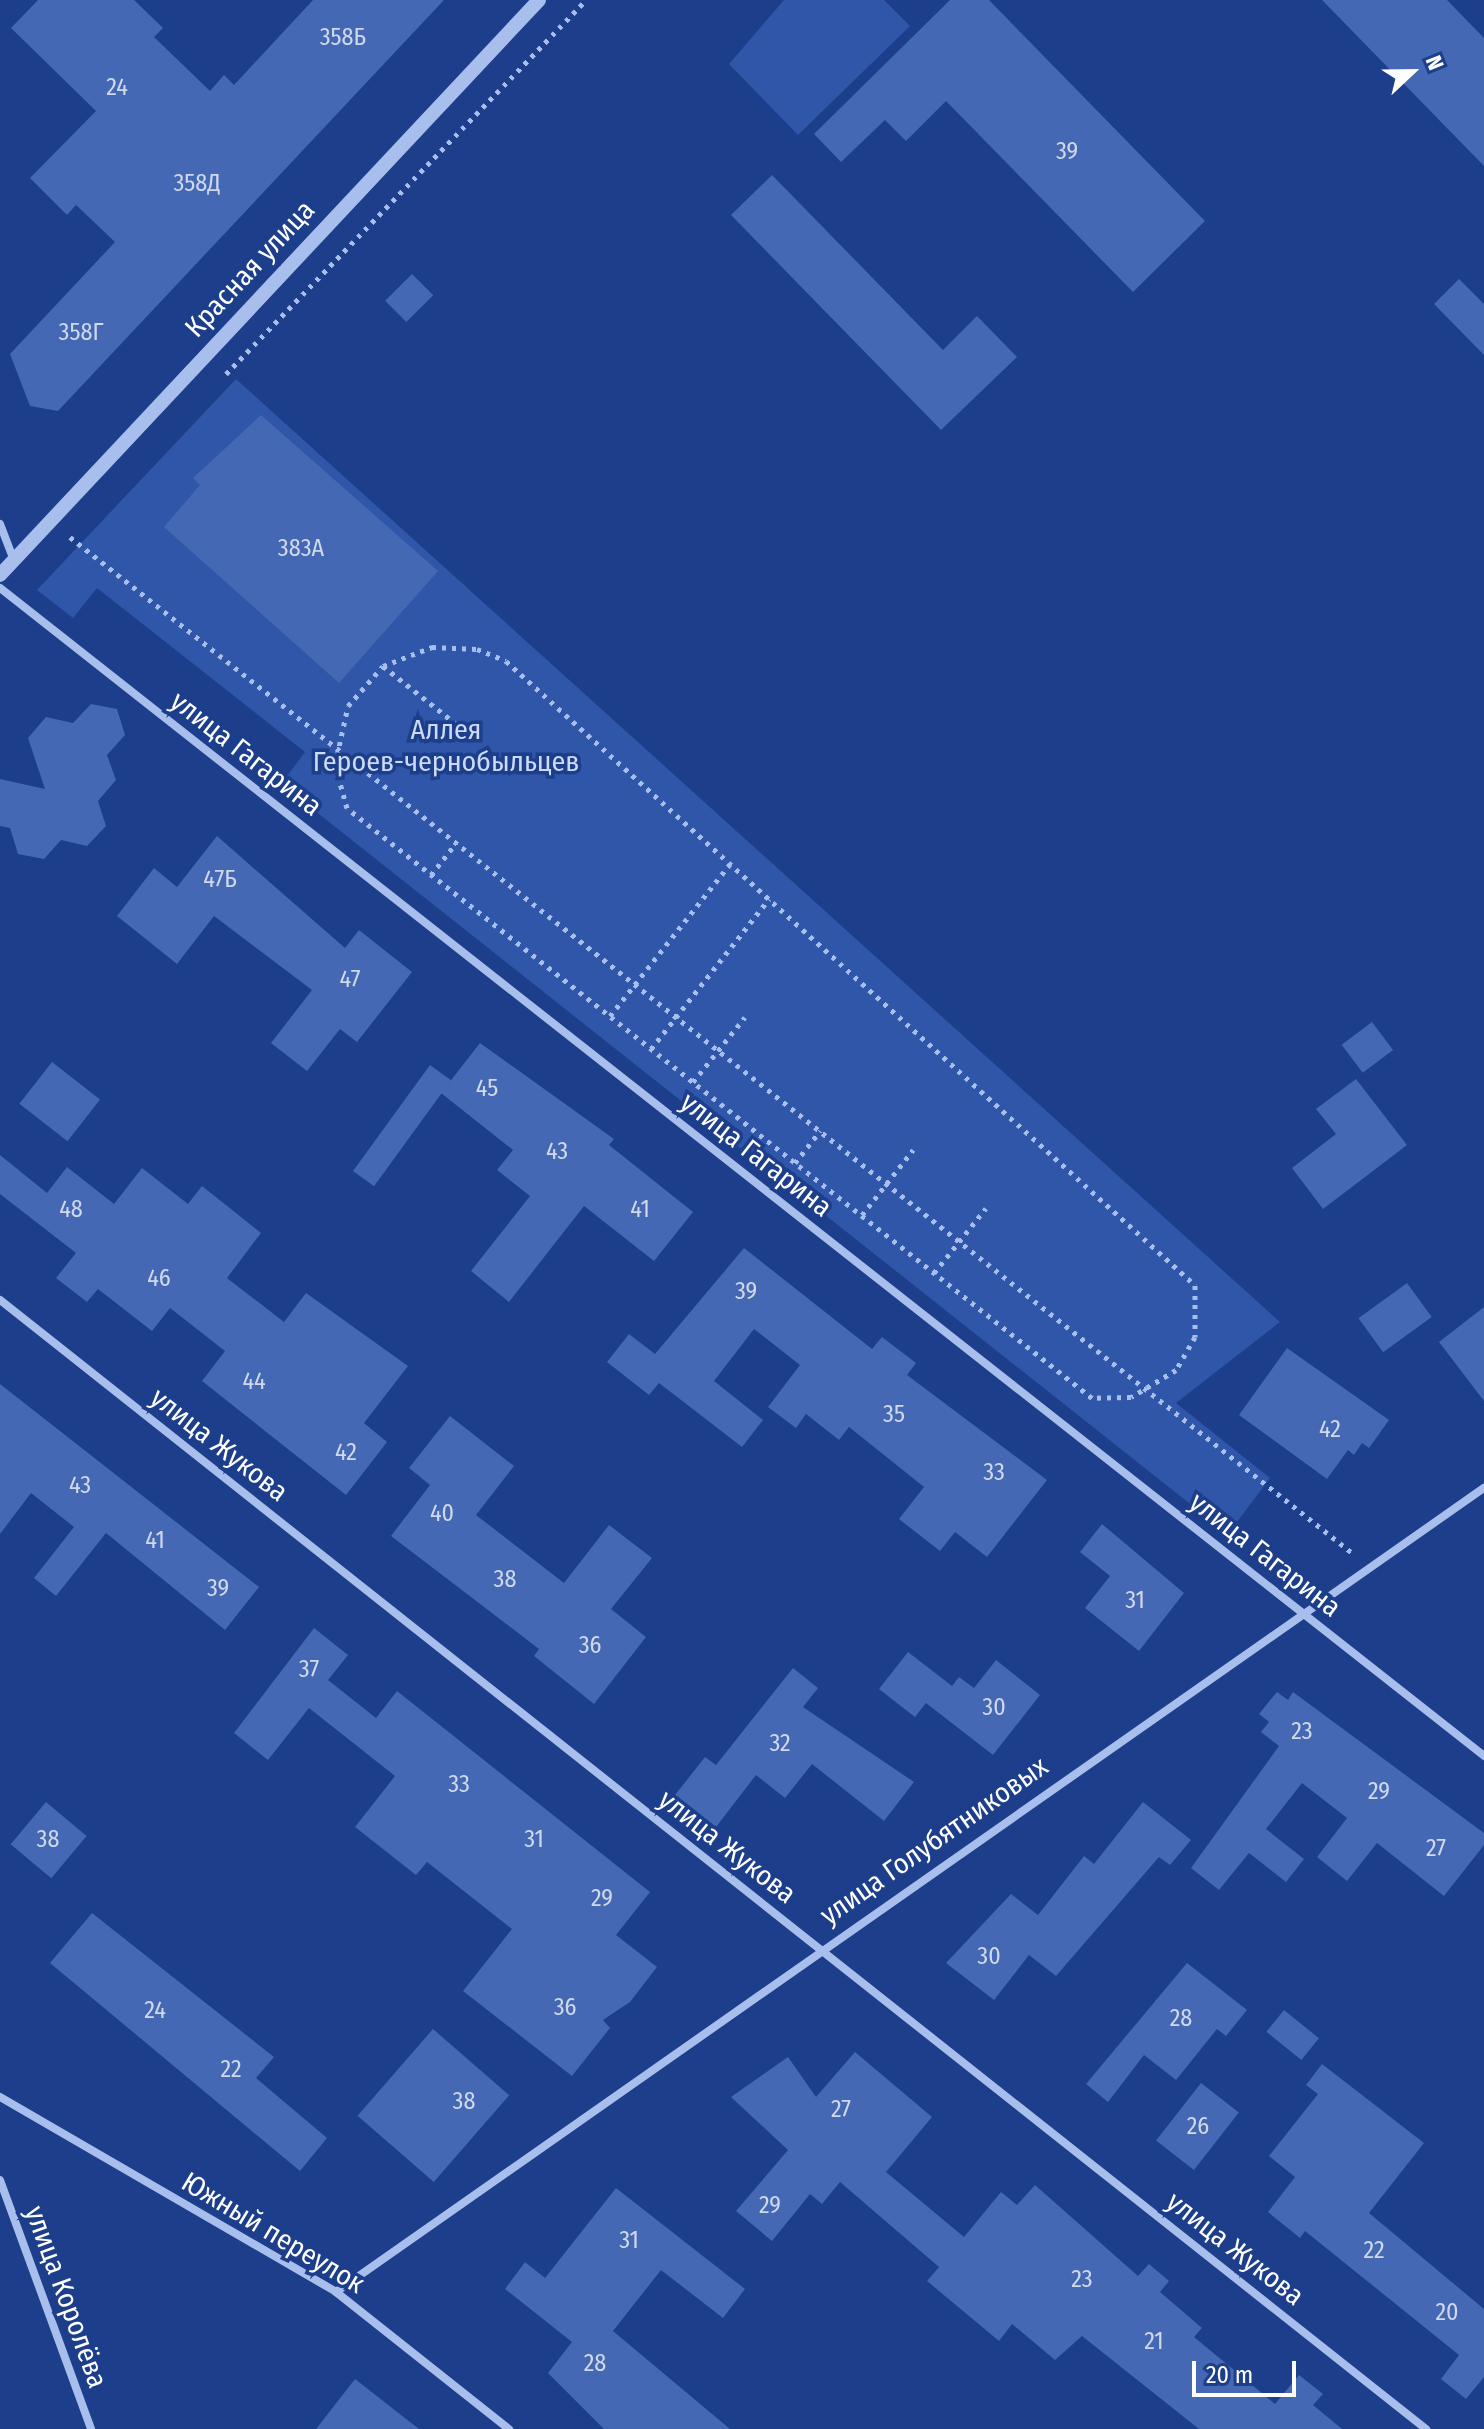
<!DOCTYPE html>
<html>
<head>
<meta charset="utf-8">
<style>
	body { margin:0 }
	#map { position:relative; width:1484px; height:2429px; overflow:hidden; background:#1c3e8b; font-family:"Fira Sans Condensed",sans-serif }
	div>[style] { position:absolute }
	[style*='--x'] { left:calc(var(--x)*1px); top:calc(var(--y)*1px); width:calc(var(--w)*1px); rotate:calc(var(--a)*1deg) }
	.green>* { inset:0; background:#2f56a9 }
	.building>* { inset:0; background:#4468b3; transform-origin:0 0 }
	.path>* { height:5px; margin-top:-2.5px; transform-origin:0; background:repeating-linear-gradient(90deg,#a8beed 0 4px,transparent 0 10px) }
	.minor>* { height:8px; margin:-4px; padding:0 4px; transform-origin:4px; border-radius:4px; background:#a8beed }
	.tertiary>* { height:14px; margin:-7px; padding:0 7px; transform-origin:7px; border-radius:7px; background:#a8beed }
	span { translate:-50% -50%; white-space:nowrap; text-align:center; line-height:1.15; -webkit-text-stroke:7px #1c3e8b; paint-order:stroke }
	.number-label { font-size:24px; color:#d0d9ec }
	.number-label span { -webkit-text-stroke-width:0 }
	.street-label { font-size:28px; color:#fff }
	.park-label { font-size:28px; color:#cddbf9 }
	.north { position:absolute; left:1372px; top:32px; width:80px; height:80px; -webkit-text-stroke:6px #1c3e8b; paint-order:stroke; rotate:68deg; font-size:22px; font-weight:700; line-height:32px; text-align:center; color:#fff }
	.north::after { content:''; display:block; margin:auto; width:28px; height:36px; background:#fff; clip-path:polygon(50% 0,100% 100%,50% 72%,0 100%) }
	.scale { position:absolute; left:1192px; top:2361px; width:104px; height:36px; box-sizing:border-box; border:4px solid #fff; border-top:0; padding-left:10px; font-size:24px; line-height:28px; white-space:nowrap; color:#fff; -webkit-text-stroke:6px #1c3e8b; paint-order:stroke }
</style>
</head>
<body>
<div id="map">
	<div class="green">
		<i style="clip-path:polygon(784px 0,884px 0,910px 26px,798px 135px,729px 64px)"></i>
		<i style="clip-path:polygon(236px 379px,1280px 1322px,1176px 1403px,1270px 1478px,1228px 1534px,281px 784px,305px 752px,97px 588px,73px 618px,37px 590px)"></i>
	</div>
	<div class="building">
		<i style="clip-path:polygon(38px 0,134px 0,163px 28px,154px 37px,210px 91px,224px 75px,234px 85px,313px 0,444px 0,58px 411px,30px 406px,10px 354px,115px 242px,76px 205px,67px 215px,30px 178px,96px 111px,11px 28px)"></i>
		<i style="clip-path:polygon(950px 0,989px 0,1205px 221px,1133px 292px,946px 101px,906px 141px,885px 120px,841px 162px,814px 134px)"></i>
		<i style="clip-path:polygon(1322px 0,1447px 0,1484px 38px,1484px 166px)"></i>
		<i style="clip-path:polygon(772px 175px,943px 350px,977px 316px,1017px 357px,941px 430px,731px 215px)"></i>
		<i style="left:412px;top:274px;width:30px;height:38px;rotate:45deg"></i>
		<i style="clip-path:polygon(1459px 279px,1484px 304px,1484px 355px,1434px 304px)"></i>
		<i style="clip-path:polygon(261px 415px,438px 571px,339px 683px,164px 527px,200px 485px,193px 478px)"></i>
		<i style="clip-path:polygon(91px 704px,117px 709px,125px 735px,107px 755px,116px 780px,98px 801px,106px 826px,87px 846px,61px 840px,44px 859px,18px 854px,10px 828px,0 826px,0 779px,45px 789px,28px 738px,46px 717px,73px 723px)"></i>
		<i style="clip-path:polygon(217px 836px,345px 948px,359px 930px,412px 972px,357px 1042px,340px 1029px,307px 1071px,271px 1043px,312px 990px,214px 916px,177px 964px,117px 916px,154px 868px,177px 887px)"></i>
		<i style="left:1372px;top:1022px;width:35px;height:38px;rotate:53deg"></i>
		<i style="clip-path:polygon(480px 1043px,614px 1139px,609px 1145px,693px 1212px,654px 1261px,584px 1206px,509px 1302px,471px 1271px,530px 1196px,497px 1170px,513px 1150px,441px 1093px)"></i>
		<i style="left:52px;top:1062px;width:61px;height:53px;rotate:38deg"></i>
		<i style="left:430px;top:1065px;width:26px;height:131px;rotate:36deg"></i>
		<i style="clip-path:polygon(1356px 1079px,1407px 1145px,1323px 1209px,1292px 1168px,1336px 1134px,1316px 1109px)"></i>
		<i style="clip-path:polygon(0 1155px,47px 1193px,67px 1167px,114px 1204px,142px 1168px,188px 1204px,202px 1186px,261px 1233px,227px 1278px,284px 1322px,306px 1293px,408px 1366px,364px 1423px,387px 1442px,346px 1495px,202px 1381px,225px 1351px,170px 1308px,152px 1331px,98px 1289px,87px 1302px,56px 1278px,76px 1253px,0 1194px)"></i>
		<i style="clip-path:polygon(744px 1248px,872px 1349px,882px 1337px,916px 1363px,907px 1375px,1047px 1480px,987px 1557px,955px 1532px,940px 1551px,899px 1519px,924px 1487px,849px 1427px,839px 1440px,806px 1414px,796px 1428px,768px 1407px,800px 1365px,754px 1329px,714px 1381px,763px 1420px,742px 1447px,659px 1383px,649px 1395px,607px 1362px,629px 1334px,655px 1354px)"></i>
		<i style="left:1407px;top:1283px;width:42px;height:60px;rotate:54deg"></i>
		<i style="clip-path:polygon(1484px 1307px,1484px 1401px,1439px 1342px)"></i>
		<i style="clip-path:polygon(1287px 1348px,1389px 1420px,1369px 1448px,1362px 1443px,1354px 1455px,1348px 1450px,1327px 1479px,1239px 1415px)"></i>
		<i style="clip-path:polygon(0 1384px,259px 1587px,225px 1630px,106px 1533px,56px 1596px,34px 1578px,74px 1527px,31px 1493px,0 1534px)"></i>
		<i style="clip-path:polygon(450px 1416px,514px 1466px,476px 1515px,564px 1583px,609px 1525px,652px 1558px,611px 1609px,646px 1637px,594px 1704px,534px 1656px,539px 1649px,391px 1536px,430px 1485px,409px 1468px)"></i>
		<i style="clip-path:polygon(1102px 1524px,1184px 1593px,1139px 1651px,1085px 1608px,1110px 1576px,1080px 1552px)"></i>
		<i style="clip-path:polygon(314px 1628px,348px 1655px,328px 1680px,376px 1718px,397px 1691px,650px 1892px,616px 1935px,657px 1967px,630px 2002px,603px 2020px,610px 2028px,572px 2076px,463px 1991px,512px 1929px,427px 1862px,416px 1875px,355px 1827px,395px 1776px,309px 1708px,268px 1760px,234px 1733px)"></i>
		<i style="clip-path:polygon(908px 1652px,952px 1686px,959px 1677px,974px 1688px,996px 1660px,1040px 1695px,993px 1755px,926px 1703px,915px 1717px,879px 1689px)"></i>
		<i style="clip-path:polygon(793px 1668px,818px 1688px,803px 1707px,914px 1782px,884px 1821px,812px 1764px,785px 1798px,756px 1775px,716px 1827px,675px 1795px,705px 1757px,716px 1765px)"></i>
		<i style="clip-path:polygon(1277px 1692px,1288px 1700px,1293px 1692px,1484px 1833px,1484px 1845px,1444px 1896px,1377px 1843px,1347px 1881px,1317px 1857px,1347px 1818px,1302px 1783px,1266px 1829px,1304px 1859px,1286px 1882px,1249px 1853px,1219px 1890px,1191px 1868px,1279px 1746px,1261px 1732px,1269px 1722px,1259px 1714px)"></i>
		<i style="left:46px;top:1802px;width:53px;height:55px;rotate:40deg"></i>
		<i style="clip-path:polygon(1143px 1802px,1191px 1840px,1170px 1865px,1159px 1857px,1056px 1976px,1029px 1955px,994px 2000px,946px 1963px,1011px 1894px,1038px 1915px,1084px 1856px,1094px 1864px)"></i>
		<i style="clip-path:polygon(92px 1913px,274px 2057px,256px 2078px,327px 2138px,300px 2171px,50px 1963px)"></i>
		<i style="clip-path:polygon(1187px 1963px,1247px 2010px,1226px 2036px,1217px 2029px,1176px 2080px,1144px 2055px,1108px 2102px,1086px 2084px)"></i>
		<i style="left:1284px;top:2010px;width:45px;height:28px;rotate:39deg"></i>
		<i style="left:433px;top:2029px;width:101px;height:115px;rotate:41deg"></i>
		<i style="clip-path:polygon(855px 2052px,932px 2117px,886px 2172px,964px 2237px,1001px 2192px,1017px 2205px,1035px 2185px,1138px 2276px,1149px 2264px,1169px 2281px,1160px 2292px,1202px 2328px,1194px 2337px,1275px 2404px,1299px 2375px,1323px 2394px,1313px 2405px,1342px 2429px,1199px 2429px,1082px 2336px,1055px 2360px,1012px 2324px,999px 2341px,927px 2281px,939px 2267px,840px 2182px,822px 2204px,810px 2194px,772px 2241px,736px 2211px,788px 2150px,731px 2097px,788px 2057px,816px 2097px)"></i>
		<i style="clip-path:polygon(1322px 2064px,1424px 2143px,1369px 2213px,1484px 2309px,1484px 2377px,1466px 2399px,1441px 2379px,1459px 2355px,1305px 2231px,1300px 2238px,1268px 2212px,1295px 2177px,1269px 2156px,1318px 2094px,1306px 2085px)"></i>
		<i style="left:1201px;top:2083px;width:48px;height:73px;rotate:38deg"></i>
		<i style="clip-path:polygon(616px 2188px,745px 2289px,723px 2318px,661px 2270px,613px 2331px,730px 2429px,604px 2429px,548px 2373px,572px 2342px,505px 2289px,525px 2262px,545px 2278px)"></i>
		<i style="clip-path:polygon(355px 2379px,419px 2429px,316px 2429px)"></i>
	</div>
	<div class="path">
		<i style="--x:226;--y:374;--w:519;--a:-46.09"></i>
		<i style="--x:70;--y:537;--w:1639;--a:38.39"></i>
		<i style="--x:432;--y:647;--w:45;--a:2.5"></i>
		<i style="--x:477;--y:649;--w:31;--a:22"></i>
		<i style="--x:506;--y:661;--w:930;--a:42.17"></i>
		<i style="--x:1195;--y:1285;--w:52;--a:90"></i>
		<i style="--x:1195;--y:1337;--w:38;--a:120"></i>
		<i style="--x:1176;--y:1370;--w:52;--a:149"></i>
		<i style="--x:1131;--y:1397;--w:39;--a:179"></i>
		<i style="--x:1092;--y:1398;--w:950;--a:-141.62"></i>
		<i style="--x:347;--y:808;--w:45;--a:-105.6"></i>
		<i style="--x:335;--y:765;--w:60;--a:-77.6"></i>
		<i style="--x:348;--y:706;--w:53;--a:-48.8"></i>
		<i style="--x:383;--y:666;--w:53;--a:-21.2"></i>
		<i style="--x:383;--y:666;--w:111;--a:38.4"></i>
		<i style="--x:431;--y:875;--w:41;--a:-52"></i>
		<i style="--x:610;--y:1016;--w:194;--a:-51.7"></i>
		<i style="--x:651;--y:1049;--w:191;--a:-51.8"></i>
		<i style="--x:693;--y:1082;--w:83;--a:-51.3"></i>
		<i style="--x:795;--y:1163;--w:41;--a:-52"></i>
		<i style="--x:862;--y:1215;--w:83;--a:-51.9"></i>
		<i style="--x:934;--y:1273;--w:83;--a:-51.3"></i>
	</div>
	<div class="minor">
		<i style="--x:0;--y:524;--w:39;--a:69"></i>
		<i style="--x:0;--y:588;--w:1889;--a:38.2"></i>
		<i style="--x:0;--y:1300;--w:1819;--a:38.37"></i>
		<i style="--x:0;--y:2097;--w:388;--a:30.1"></i>
		<i style="--x:336;--y:2292;--w:221;--a:38.4"></i>
		<i style="--x:0;--y:2180;--w:265;--a:69.9"></i>
		<i style="--x:336;--y:2292;--w:1402;--a:-35.01"></i>
	</div>
	<div class="tertiary">
		<i style="--x:0;--y:575;--w:788;--a:-46.85"></i>
	</div>
	<div class="number-label">
		<span style="left:343px;top:38px">358Б</span>
		<span style="left:117px;top:88px">24</span>
		<span style="left:1067px;top:152px">39</span>
		<span style="left:197px;top:184px">358Д</span>
		<span style="left:81px;top:333px">358Г</span>
		<span style="left:301px;top:549px">383А</span>
		<span style="left:220px;top:880px">47Б</span>
		<span style="left:350px;top:980px">47</span>
		<span style="left:487px;top:1089px">45</span>
		<span style="left:557px;top:1152px">43</span>
		<span style="left:71px;top:1210px">48</span>
		<span style="left:640px;top:1210px">41</span>
		<span style="left:159px;top:1279px">46</span>
		<span style="left:746px;top:1292px">39</span>
		<span style="left:254px;top:1382px">44</span>
		<span style="left:894px;top:1415px">35</span>
		<span style="left:1330px;top:1430px">42</span>
		<span style="left:346px;top:1453px">42</span>
		<span style="left:994px;top:1473px">33</span>
		<span style="left:80px;top:1486px">43</span>
		<span style="left:442px;top:1514px">40</span>
		<span style="left:155px;top:1541px">41</span>
		<span style="left:505px;top:1580px">38</span>
		<span style="left:218px;top:1589px">39</span>
		<span style="left:1135px;top:1601px">31</span>
		<span style="left:590px;top:1646px">36</span>
		<span style="left:309px;top:1670px">37</span>
		<span style="left:994px;top:1708px">30</span>
		<span style="left:1302px;top:1732px">23</span>
		<span style="left:780px;top:1744px">32</span>
		<span style="left:459px;top:1785px">33</span>
		<span style="left:1379px;top:1792px">29</span>
		<span style="left:48px;top:1840px">38</span>
		<span style="left:534px;top:1840px">31</span>
		<span style="left:1436px;top:1849px">27</span>
		<span style="left:602px;top:1899px">29</span>
		<span style="left:989px;top:1957px">30</span>
		<span style="left:565px;top:2008px">36</span>
		<span style="left:155px;top:2011px">24</span>
		<span style="left:1181px;top:2019px">28</span>
		<span style="left:231px;top:2070px">22</span>
		<span style="left:464px;top:2102px">38</span>
		<span style="left:841px;top:2110px">27</span>
		<span style="left:1198px;top:2127px">26</span>
		<span style="left:770px;top:2206px">29</span>
		<span style="left:629px;top:2241px">31</span>
		<span style="left:1374px;top:2251px">22</span>
		<span style="left:1082px;top:2280px">23</span>
		<span style="left:1447px;top:2313px">20</span>
		<span style="left:1154px;top:2342px">21</span>
		<span style="left:595px;top:2364px">28</span>
	</div>
	<div class="street-label">
		<span style="left:250px;top:269px;rotate:-47deg">Красная улица</span>
		<span style="left:246px;top:754px;rotate:38deg">улица Гагарина</span>
		<span style="left:756px;top:1155px;rotate:38deg">улица Гагарина</span>
		<span style="left:219px;top:1445px;rotate:38deg">улица Жукова</span>
		<span style="left:1265px;top:1555px;rotate:38deg">улица Гагарина</span>
		<span style="left:934px;top:1841px;rotate:-35deg">улица Голубятниковых</span>
		<span style="left:727px;top:1847px;rotate:38deg">улица Жукова</span>
		<span style="left:273px;top:2233px;rotate:31deg">Южный переулок</span>
		<span style="left:1235px;top:2249px;rotate:38deg">улица Жукова</span>
		<span style="left:66px;top:2297px;rotate:70deg">улица Королёва</span>
	</div>
	<div class="park-label">
		<span style="left:446px;top:746px">Аллея<br>Героев-чернобыльцев</span>
	</div>
	<div class="north">N</div>
	<div class="scale">20 m</div>
</div>
</body>
</html>
